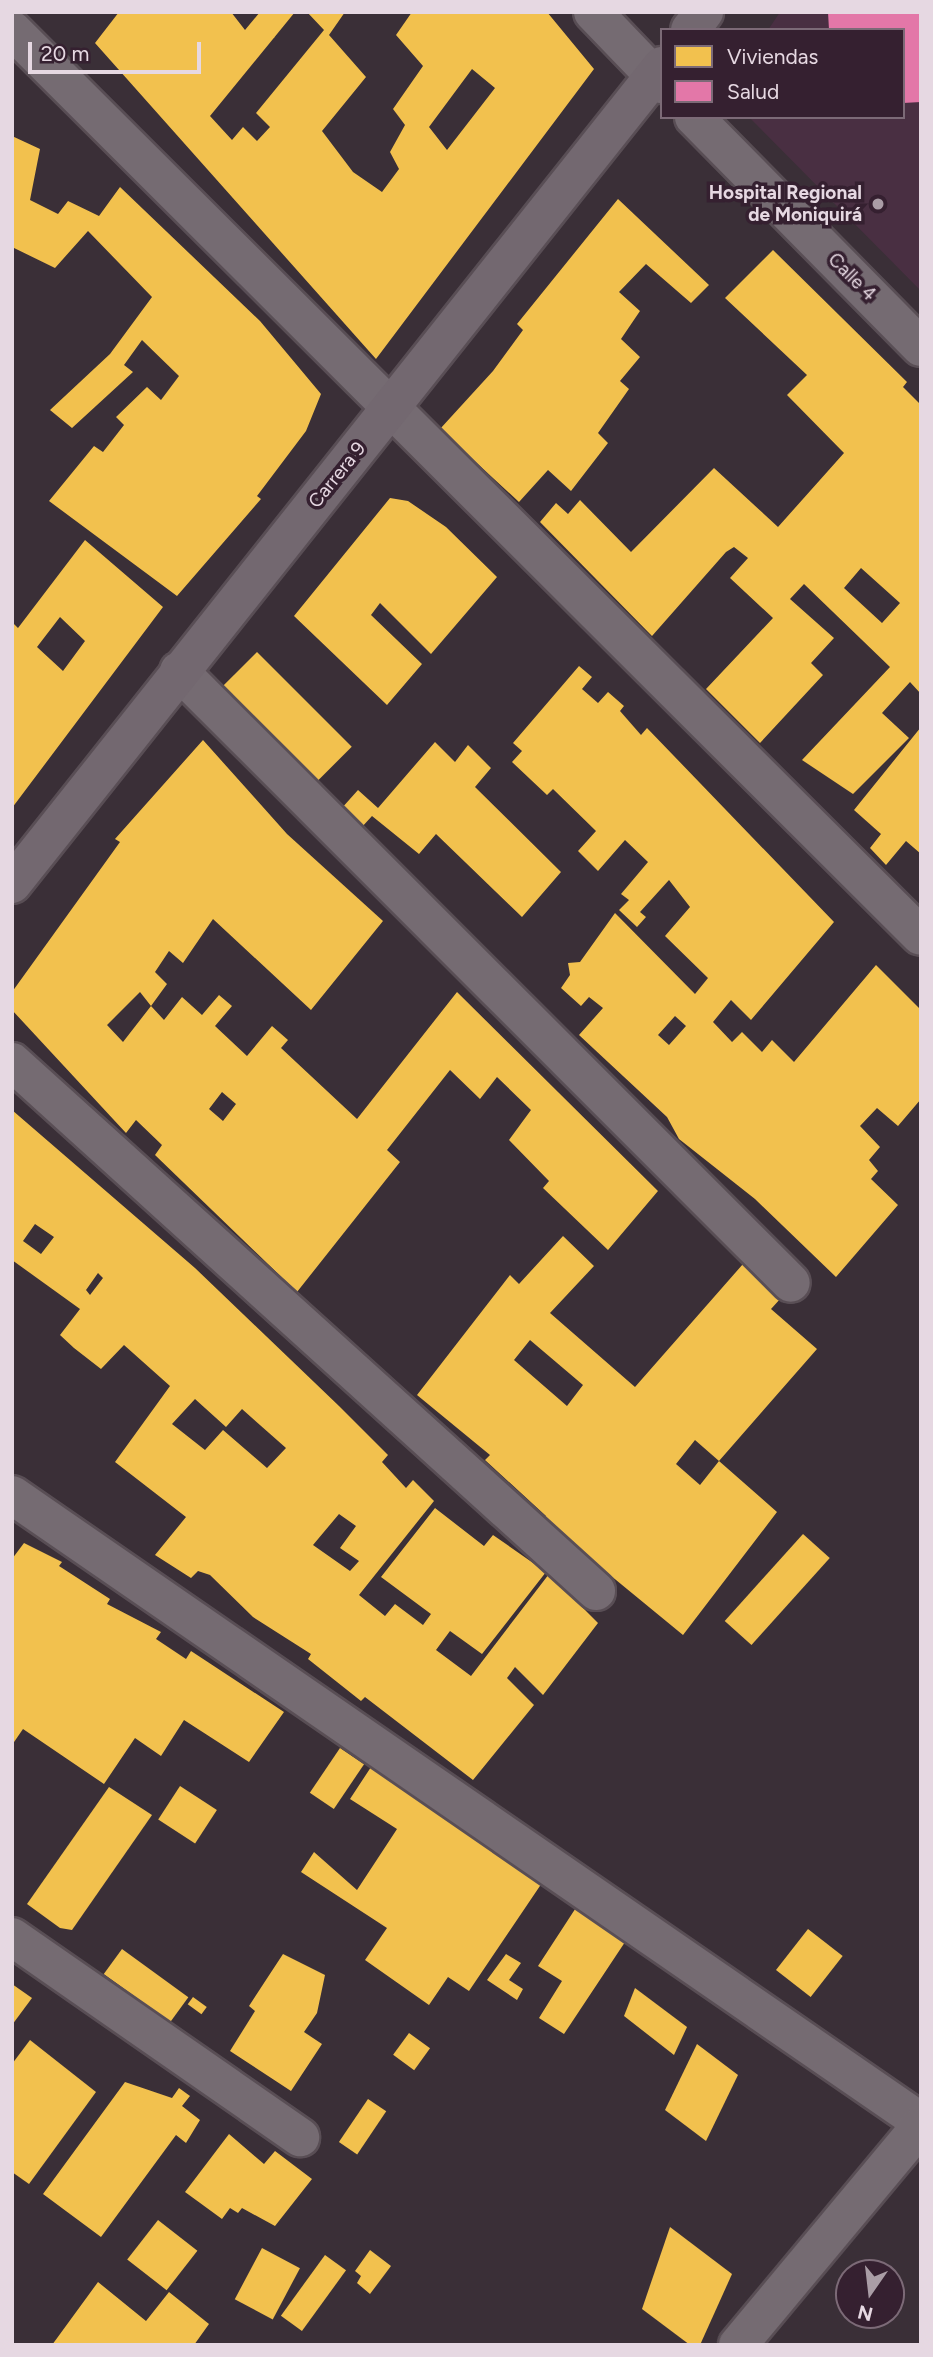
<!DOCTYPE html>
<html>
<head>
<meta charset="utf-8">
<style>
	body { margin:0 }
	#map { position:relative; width:933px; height:2357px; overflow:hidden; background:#3a2f37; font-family:Figtree,sans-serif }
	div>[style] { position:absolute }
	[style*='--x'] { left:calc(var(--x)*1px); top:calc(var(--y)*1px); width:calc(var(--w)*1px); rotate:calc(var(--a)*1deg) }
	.built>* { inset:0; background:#492f42 }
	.homes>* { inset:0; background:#f2c14e; transform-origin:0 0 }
	.health>* { inset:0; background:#e377a8 }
	.roads { filter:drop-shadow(2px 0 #594e55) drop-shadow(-2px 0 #594e55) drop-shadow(0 2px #594e55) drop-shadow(0 -2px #594e55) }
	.minor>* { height:38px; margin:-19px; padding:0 19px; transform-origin:19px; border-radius:19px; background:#756b72 }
	.secondary>* { height:38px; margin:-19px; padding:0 19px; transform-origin:19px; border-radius:19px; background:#736870 }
	.dots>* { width:19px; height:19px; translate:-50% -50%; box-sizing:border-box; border:4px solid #352030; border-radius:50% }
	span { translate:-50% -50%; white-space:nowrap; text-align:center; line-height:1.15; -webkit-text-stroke:7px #352030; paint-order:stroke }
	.poi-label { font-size:19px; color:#e6d8e2; font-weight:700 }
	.right { translate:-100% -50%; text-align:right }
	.street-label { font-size:19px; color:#e6d8e2 }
	.frame { position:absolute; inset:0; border:14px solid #e6d8e2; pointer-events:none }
	.legend { position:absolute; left:660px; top:28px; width:245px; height:91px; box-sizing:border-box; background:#352030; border:2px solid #7c6a77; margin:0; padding:9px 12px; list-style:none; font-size:21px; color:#e6d8e2 }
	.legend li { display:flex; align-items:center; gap:14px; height:35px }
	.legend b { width:35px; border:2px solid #7c6a77 }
	.north { position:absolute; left:835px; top:2259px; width:70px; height:70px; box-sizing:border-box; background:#352030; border:2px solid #7c6a77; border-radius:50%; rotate:194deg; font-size:19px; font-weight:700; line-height:28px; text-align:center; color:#e6d8e2 }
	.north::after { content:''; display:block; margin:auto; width:24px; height:32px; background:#aa9da6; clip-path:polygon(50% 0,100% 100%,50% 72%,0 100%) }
	.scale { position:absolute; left:28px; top:42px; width:173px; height:32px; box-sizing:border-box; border:4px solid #e6d8e2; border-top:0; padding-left:9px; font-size:21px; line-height:24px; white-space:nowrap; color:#e6d8e2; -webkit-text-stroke:5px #352030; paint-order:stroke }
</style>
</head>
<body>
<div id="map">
	<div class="built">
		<i style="clip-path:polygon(780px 12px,921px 12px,921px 291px,749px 117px,903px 117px,903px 30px,768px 30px)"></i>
	</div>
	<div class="homes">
		<i style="clip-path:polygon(evenodd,119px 12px,231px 12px,245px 30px,260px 12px,295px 12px,210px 116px,232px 140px,243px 127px,257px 141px,270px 127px,256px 113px,324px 30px,307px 12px,345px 12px,329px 35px,366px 77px,322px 131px,353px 172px,382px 192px,399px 169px,390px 152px,405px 125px,393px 109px,423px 66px,396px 35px,412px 12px,547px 12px,594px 69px,376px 359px,95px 43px,119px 12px,472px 69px,495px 88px,447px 150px,429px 127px,472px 69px)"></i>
		<i style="clip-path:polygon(12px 136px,40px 149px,30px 200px,58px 214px,68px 201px,99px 216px,120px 187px,260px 321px,321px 394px,306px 431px,257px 496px,261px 499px,177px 596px,49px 501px,94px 446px,103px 452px,124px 425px,116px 417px,147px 387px,161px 400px,179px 376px,142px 340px,124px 365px,133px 372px,72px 428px,50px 410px,110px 354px,152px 297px,88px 231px,55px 268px,12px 247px)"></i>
		<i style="clip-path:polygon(618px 199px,709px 285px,691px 303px,646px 264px,619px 292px,640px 311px,621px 339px,640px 357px,620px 381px,629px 389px,598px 433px,608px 443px,571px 491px,548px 470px,519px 502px,440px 429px,493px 371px,523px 330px,517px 324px)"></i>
		<i style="clip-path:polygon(evenodd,773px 250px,907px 382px,903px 387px,921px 405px,921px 694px,910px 682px,882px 713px,909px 738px,853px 794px,802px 760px,890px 667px,804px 584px,790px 599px,834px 638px,811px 663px,823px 675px,760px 743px,706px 689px,773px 618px,730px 578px,748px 558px,734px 547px,726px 552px,652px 636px,540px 522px,556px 503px,568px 514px,580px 500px,631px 552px,714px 468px,778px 527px,844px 453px,787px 395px,807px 375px,725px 298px,773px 250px,861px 568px,900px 603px,882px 623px,844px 588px,861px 568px)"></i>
		<i style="clip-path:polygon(390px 498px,408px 501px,446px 527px,497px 577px,431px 654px,380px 603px,371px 615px,422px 664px,387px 705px,294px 616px)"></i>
		<i style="clip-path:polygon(evenodd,85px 540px,163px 607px,12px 808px,12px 622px,18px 628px,85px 540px,60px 617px,85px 641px,63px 671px,37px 647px,60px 617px)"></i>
		<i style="left:257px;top:652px;width:134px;height:63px;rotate:45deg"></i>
		<i style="clip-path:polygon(evenodd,579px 666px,592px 677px,582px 689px,598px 703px,608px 692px,624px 706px,620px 711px,641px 735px,647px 728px,834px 922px,751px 1020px,731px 1000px,713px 1022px,732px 1042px,742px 1032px,762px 1052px,772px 1040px,794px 1062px,876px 965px,921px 1010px,921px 1099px,898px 1126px,877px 1108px,860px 1126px,880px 1147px,869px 1160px,878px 1171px,871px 1179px,898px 1205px,836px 1277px,755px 1199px,679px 1139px,667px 1117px,579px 1035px,603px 1008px,589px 997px,581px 1006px,561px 988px,570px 975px,568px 963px,580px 962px,615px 913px,695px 994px,708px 978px,665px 936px,690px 907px,669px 880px,640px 912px,646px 917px,637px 927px,619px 910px,629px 900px,621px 894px,648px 862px,625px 840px,598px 871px,578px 851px,596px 831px,553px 789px,547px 795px,512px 762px,522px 751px,513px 743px,579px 666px,675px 1016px,686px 1026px,669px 1045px,658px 1035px,675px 1016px)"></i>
		<i style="clip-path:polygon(921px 727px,921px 854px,906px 841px,886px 865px,870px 848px,881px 834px,854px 810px)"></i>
		<i style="clip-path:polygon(evenodd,203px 740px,287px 834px,383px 921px,311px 1010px,213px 919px,183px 963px,169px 951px,155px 972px,167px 984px,151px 1006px,140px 992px,107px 1025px,123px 1042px,151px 1006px,164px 1020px,182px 997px,202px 1015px,219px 995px,232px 1006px,215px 1026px,247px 1056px,272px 1026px,288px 1040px,281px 1048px,357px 1119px,457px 992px,658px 1191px,608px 1250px,543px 1188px,549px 1181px,509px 1140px,531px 1110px,497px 1077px,480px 1099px,450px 1070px,387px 1150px,400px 1162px,297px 1292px,155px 1155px,162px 1145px,136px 1120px,126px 1133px,12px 1010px,12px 992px,120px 842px,115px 839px,203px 740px,222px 1092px,236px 1104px,223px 1121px,209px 1109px,222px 1092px)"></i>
		<i style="clip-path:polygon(435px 742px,455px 762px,468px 745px,491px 768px,475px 787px,561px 872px,522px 917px,436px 834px,419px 854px,372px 816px,361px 828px,341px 809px,358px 790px,378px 808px)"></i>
		<i style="clip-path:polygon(evenodd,12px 1110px,195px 1268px,339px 1406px,388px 1455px,382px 1462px,406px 1488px,413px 1480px,434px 1501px,359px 1595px,385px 1616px,395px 1604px,423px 1625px,431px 1614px,381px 1577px,435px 1508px,484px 1546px,493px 1535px,546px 1572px,482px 1654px,450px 1631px,436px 1650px,471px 1676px,549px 1574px,598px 1623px,543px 1695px,515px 1667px,507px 1678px,534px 1705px,473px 1780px,365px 1697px,361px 1701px,308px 1659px,311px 1654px,253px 1617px,210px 1575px,198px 1571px,191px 1578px,155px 1555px,186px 1517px,115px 1462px,170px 1386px,124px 1345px,101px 1369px,74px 1348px,60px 1335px,80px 1309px,12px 1260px,12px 1110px,35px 1224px,54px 1237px,41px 1254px,23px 1241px,35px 1224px,12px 1110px,98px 1273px,103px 1278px,90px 1295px,86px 1290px,98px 1273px,12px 1110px,195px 1399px,226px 1427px,242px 1409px,286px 1448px,267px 1468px,223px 1430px,205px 1450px,172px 1424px,195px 1399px,12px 1110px,339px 1514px,356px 1526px,340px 1548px,359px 1561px,350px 1571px,313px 1545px,339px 1514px)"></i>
		<i style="clip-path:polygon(evenodd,563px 1236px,594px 1266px,550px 1313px,635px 1387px,743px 1264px,781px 1298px,771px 1309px,817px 1349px,719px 1461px,777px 1512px,683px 1635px,543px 1520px,546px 1516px,485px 1460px,490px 1455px,417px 1395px,510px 1275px,519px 1284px,563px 1236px,530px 1340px,583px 1385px,567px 1406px,514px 1360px,530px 1340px,563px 1236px,695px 1440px,719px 1461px,700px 1485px,676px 1464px,695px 1440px)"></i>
		<i style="left:803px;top:1534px;width:36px;height:117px;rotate:42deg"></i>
		<i style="clip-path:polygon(24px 1543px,62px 1562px,59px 1566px,110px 1599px,107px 1604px,161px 1632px,156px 1639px,186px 1659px,191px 1651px,284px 1712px,249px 1762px,184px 1720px,161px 1756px,135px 1738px,104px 1784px,23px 1729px,12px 1745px,12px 1559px)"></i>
		<i style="left:340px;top:1748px;width:29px;height:54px;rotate:34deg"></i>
		<i style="clip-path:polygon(373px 1764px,546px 1877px,469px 1991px,448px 1977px,429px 2005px,365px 1960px,387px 1928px,301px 1872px,314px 1852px,357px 1890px,397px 1829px,350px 1799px)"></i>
		<i style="left:180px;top:1786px;width:44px;height:40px;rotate:33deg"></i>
		<i style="clip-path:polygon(109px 1787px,152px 1815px,72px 1930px,60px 1928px,27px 1904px)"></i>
		<i style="clip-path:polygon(581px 1900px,631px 1933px,564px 2034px,539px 2018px,562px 1981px,538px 1966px)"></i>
		<i style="left:808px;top:1929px;width:44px;height:52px;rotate:38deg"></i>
		<i style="left:122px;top:1949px;width:82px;height:31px;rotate:36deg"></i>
		<i style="clip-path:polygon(283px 1954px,325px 1975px,317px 2013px,304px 2032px,322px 2044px,291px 2091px,230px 2051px,255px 2011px,249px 2006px)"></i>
		<i style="clip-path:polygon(506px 1954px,521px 1963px,509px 1980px,523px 1989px,517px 2000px,487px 1980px)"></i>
		<i style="clip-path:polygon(12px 1984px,32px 1998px,12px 2025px)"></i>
		<i style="clip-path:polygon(635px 1988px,687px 2027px,674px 2055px,624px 2016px)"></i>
		<i style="left:193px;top:1997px;width:17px;height:9px;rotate:36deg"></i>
		<i style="left:409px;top:2033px;width:26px;height:27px;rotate:36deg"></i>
		<i style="clip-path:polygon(30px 2040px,96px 2092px,29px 2184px,12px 2172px,12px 2064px)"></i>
		<i style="clip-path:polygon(697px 2044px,738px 2075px,706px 2141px,665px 2110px)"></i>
		<i style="clip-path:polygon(125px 2082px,172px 2098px,179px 2088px,190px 2096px,182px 2106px,200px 2120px,186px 2143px,176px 2135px,101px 2237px,43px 2194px)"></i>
		<i style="left:368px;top:2099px;width:22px;height:52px;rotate:34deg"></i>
		<i style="clip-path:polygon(229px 2134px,264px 2164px,275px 2151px,312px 2179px,275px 2226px,242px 2208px,238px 2213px,230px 2208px,222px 2219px,185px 2192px)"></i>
		<i style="left:158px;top:2220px;width:50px;height:50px;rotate:38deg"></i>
		<i style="clip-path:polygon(670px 2227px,732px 2274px,700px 2345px,690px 2345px,642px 2309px)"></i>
		<i style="left:262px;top:2248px;width:43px;height:58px;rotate:28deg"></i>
		<i style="clip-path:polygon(370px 2250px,391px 2266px,370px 2294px,357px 2283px,361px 2276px,355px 2271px)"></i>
		<i style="left:325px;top:2255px;width:26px;height:75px;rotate:36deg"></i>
		<i style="clip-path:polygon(98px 2282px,146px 2321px,169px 2292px,209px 2324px,194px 2345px,52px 2345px)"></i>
	</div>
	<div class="health">
		<i style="clip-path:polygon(828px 12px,921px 12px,921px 102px,903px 103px,903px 30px,829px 30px)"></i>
	</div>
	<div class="roads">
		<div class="minor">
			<i style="--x:593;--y:12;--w:100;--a:46.2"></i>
			<i style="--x:12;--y:30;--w:1283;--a:44.91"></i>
			<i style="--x:694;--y:117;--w:323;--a:45.4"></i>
			<i style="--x:179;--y:671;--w:865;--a:45"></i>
			<i style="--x:12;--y:1062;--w:788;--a:42.17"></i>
			<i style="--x:12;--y:1495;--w:1104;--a:34.6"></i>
			<i style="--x:12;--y:1937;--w:351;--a:34.8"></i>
			<i style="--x:738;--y:2345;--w:286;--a:-50.2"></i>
		</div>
		<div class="secondary">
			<i style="--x:690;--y:30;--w:23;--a:-52"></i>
			<i style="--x:12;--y:884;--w:1045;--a:-51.53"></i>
		</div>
	</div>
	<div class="dots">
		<i style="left:878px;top:204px;background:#aa9da6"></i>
	</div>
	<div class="poi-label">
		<span class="right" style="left:862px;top:204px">Hospital Regional<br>de Moniquirá</span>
	</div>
	<div class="street-label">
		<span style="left:852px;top:277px;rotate:45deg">Calle 4</span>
		<span style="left:337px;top:475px;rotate:-51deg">Carrera 9</span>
	</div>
	<div class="frame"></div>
	<ul class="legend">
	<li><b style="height:19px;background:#f2c14e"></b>Viviendas</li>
	<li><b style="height:19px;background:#e377a8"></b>Salud</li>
	</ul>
	<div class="north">N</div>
	<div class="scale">20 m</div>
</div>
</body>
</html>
